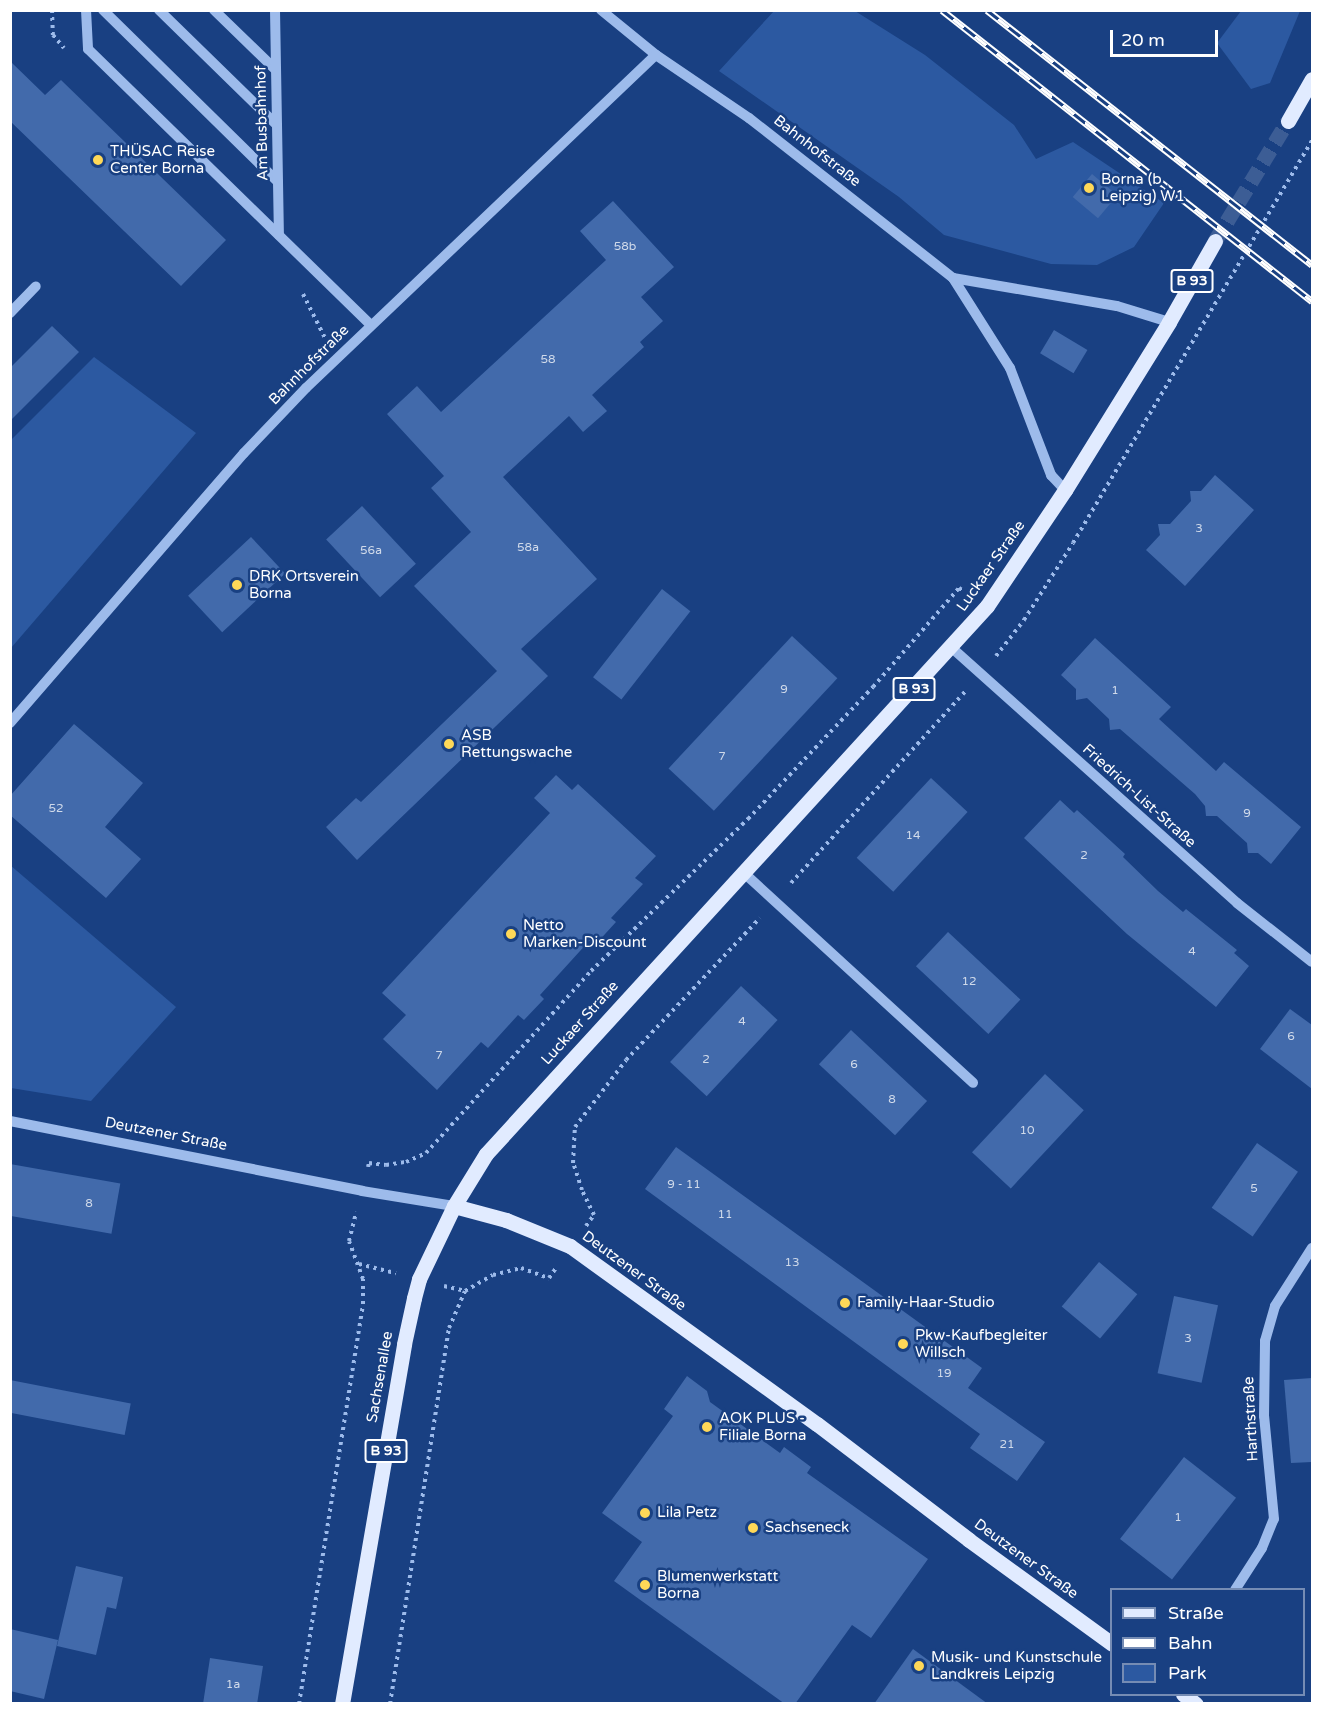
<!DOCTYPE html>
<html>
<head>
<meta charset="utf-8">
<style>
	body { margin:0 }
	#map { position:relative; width:1323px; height:1714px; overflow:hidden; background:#194082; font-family:"Varela Round",sans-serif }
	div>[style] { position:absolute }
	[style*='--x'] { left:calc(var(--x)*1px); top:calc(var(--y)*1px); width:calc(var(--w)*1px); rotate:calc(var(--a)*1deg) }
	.green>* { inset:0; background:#2c59a1 }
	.building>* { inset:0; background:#426aab; transform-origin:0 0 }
	.major-tunnel>* { height:15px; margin-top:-7.5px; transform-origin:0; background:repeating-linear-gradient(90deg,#3c5d95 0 15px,transparent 0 23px) }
	.path>* { height:4px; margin-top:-2px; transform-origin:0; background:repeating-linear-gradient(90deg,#9dbbeb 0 3px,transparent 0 7.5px) }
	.minor>* { height:10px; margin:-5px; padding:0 5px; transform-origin:5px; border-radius:5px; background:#9dbbeb }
	.major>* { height:15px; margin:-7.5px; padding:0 7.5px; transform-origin:7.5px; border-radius:7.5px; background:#e1ebff }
	.rail>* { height:7px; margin-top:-3.5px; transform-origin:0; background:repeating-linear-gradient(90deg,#194082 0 14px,#fff 0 28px); box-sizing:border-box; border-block:2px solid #fff }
	.dots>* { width:16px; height:16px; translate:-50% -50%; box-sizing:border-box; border:3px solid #194082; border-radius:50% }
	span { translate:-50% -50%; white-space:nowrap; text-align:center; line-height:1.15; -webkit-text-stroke:5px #194082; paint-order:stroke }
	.number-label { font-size:12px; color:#d0daea }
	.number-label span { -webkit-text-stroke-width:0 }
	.shield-label span { padding:2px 4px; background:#194082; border:2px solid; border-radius:4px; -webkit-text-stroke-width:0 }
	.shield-label { font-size:14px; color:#fff; font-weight:700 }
	.street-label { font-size:15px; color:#fff }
	.poi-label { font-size:15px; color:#fff }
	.left { translate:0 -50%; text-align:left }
	.frame { position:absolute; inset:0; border:12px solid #fff; pointer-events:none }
	.legend { position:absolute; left:1110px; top:1588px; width:195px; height:108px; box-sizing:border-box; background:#194082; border:2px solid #758cb4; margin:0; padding:8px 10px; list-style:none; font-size:18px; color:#fff }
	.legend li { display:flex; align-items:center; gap:12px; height:30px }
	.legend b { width:30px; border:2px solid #758cb4 }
	.scale { position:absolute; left:1110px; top:30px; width:108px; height:27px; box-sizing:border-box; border:3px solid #fff; border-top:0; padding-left:8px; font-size:18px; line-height:21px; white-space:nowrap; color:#fff; -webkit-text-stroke:4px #194082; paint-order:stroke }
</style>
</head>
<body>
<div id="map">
	<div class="green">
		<i style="clip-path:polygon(774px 11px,855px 11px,925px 55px,1014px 125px,1036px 159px,1073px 142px,1164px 203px,1134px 247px,1097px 265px,1051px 264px,944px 235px,899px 197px,719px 71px)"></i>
		<i style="clip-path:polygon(1241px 11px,1300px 11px,1270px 83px,1251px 89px,1217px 43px)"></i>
		<i style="clip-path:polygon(94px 357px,196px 433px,11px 648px,11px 440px)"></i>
		<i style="clip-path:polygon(10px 865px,176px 1007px,91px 1101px,11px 1088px)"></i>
	</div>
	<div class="building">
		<i style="clip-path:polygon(10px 61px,45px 95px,61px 80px,226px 240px,181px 286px,10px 121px)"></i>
		<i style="left:1092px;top:174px;width:33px;height:30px;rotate:40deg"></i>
		<i style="clip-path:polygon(613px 201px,674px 267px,641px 297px,663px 321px,640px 342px,644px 347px,592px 395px,607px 411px,583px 432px,569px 416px,503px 477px,597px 579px,521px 649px,548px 676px,357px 860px,326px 827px,356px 798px,361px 802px,497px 671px,414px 586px,471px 532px,431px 488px,444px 476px,387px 414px,417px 386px,441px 412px,606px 260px,580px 231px)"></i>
		<i style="clip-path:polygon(52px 326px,79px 352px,10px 421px,10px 368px)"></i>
		<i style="left:1054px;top:330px;width:39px;height:27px;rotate:31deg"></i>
		<i style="clip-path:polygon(1215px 475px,1254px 510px,1185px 586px,1146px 550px,1160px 535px,1158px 524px,1170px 524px,1191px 501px,1190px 491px,1201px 491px)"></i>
		<i style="left:362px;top:506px;width:79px;height:49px;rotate:47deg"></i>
		<i style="left:251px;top:537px;width:50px;height:86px;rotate:47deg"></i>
		<i style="left:662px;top:589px;width:36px;height:112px;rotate:38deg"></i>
		<i style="left:792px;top:636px;width:62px;height:181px;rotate:43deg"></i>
		<i style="clip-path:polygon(1095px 638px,1171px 707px,1159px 719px,1216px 771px,1224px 762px,1301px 827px,1271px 864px,1258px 853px,1248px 853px,1247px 843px,1217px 816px,1206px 816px,1205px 806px,1195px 794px,1120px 729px,1110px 730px,1109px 719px,1087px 698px,1076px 700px,1076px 689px,1061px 675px)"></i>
		<i style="clip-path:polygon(74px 724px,143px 783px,105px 827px,141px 859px,106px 898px,10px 815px,10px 796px)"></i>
		<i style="clip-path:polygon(556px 775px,572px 790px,578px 784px,656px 856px,635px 878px,643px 884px,611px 918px,616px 922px,595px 945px,590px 940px,540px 995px,544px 999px,524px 1020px,518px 1015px,488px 1048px,481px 1042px,437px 1090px,383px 1039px,406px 1015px,382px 993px,550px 813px,534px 798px)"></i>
		<i style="left:931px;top:778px;width:50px;height:109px;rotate:43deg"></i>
		<i style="clip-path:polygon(1060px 800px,1074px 813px,1077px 810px,1125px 854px,1123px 857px,1158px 891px,1183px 912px,1186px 909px,1237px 950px,1234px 953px,1249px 966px,1216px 1007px,1127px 934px,1024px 838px)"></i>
		<i style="left:948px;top:932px;width:99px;height:47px;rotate:43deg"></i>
		<i style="left:741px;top:986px;width:50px;height:104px;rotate:43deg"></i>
		<i style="clip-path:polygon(1290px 1009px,1312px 1025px,1312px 1089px,1260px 1049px)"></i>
		<i style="left:851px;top:1030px;width:104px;height:47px;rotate:43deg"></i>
		<i style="left:1045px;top:1074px;width:53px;height:107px;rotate:43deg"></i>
		<i style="left:1257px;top:1143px;width:50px;height:79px;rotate:35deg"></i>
		<i style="clip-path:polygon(676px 1147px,982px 1368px,968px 1388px,1045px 1442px,1017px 1481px,970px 1448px,980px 1434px,645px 1189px)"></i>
		<i style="left:10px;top:1164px;width:112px;height:51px;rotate:10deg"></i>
		<i style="left:1099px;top:1262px;width:50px;height:58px;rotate:40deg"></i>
		<i style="left:1174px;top:1296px;width:45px;height:79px;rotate:12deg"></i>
		<i style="clip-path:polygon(687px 1376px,707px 1391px,710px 1402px,780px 1453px,784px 1447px,811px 1467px,807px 1473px,928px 1559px,871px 1638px,852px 1625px,795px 1704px,785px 1704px,614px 1581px,642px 1542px,602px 1513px,673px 1416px,664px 1409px)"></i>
		<i style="clip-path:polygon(1312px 1378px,1312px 1462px,1291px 1463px,1284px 1380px)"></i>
		<i style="left:10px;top:1380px;width:123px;height:32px;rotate:11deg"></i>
		<i style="left:1184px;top:1457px;width:66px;height:104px;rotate:38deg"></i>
		<i style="clip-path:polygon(76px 1566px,123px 1577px,116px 1609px,107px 1607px,96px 1655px,57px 1646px)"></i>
		<i style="clip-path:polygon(10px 1629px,58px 1640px,44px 1699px,10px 1691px)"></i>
		<i style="clip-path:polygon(913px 1649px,988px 1704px,874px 1704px)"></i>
		<i style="clip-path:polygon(210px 1658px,263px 1666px,257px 1704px,203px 1704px)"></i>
	</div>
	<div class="major-tunnel">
		<i style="--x:1215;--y:241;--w:140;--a:-58.7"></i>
	</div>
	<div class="path">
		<i style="--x:52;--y:10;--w:25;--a:88"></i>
		<i style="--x:53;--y:35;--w:17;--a:50"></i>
		<i style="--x:303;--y:294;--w:49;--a:63.4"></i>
		<i style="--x:996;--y:656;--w:46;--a:-52.1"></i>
		<i style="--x:1024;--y:620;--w:91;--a:-57.5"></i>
		<i style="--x:1073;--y:543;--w:469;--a:-59.3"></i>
		<i style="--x:791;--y:883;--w:260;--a:-47.7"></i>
		<i style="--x:368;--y:1167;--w:4;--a:-76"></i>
		<i style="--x:369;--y:1163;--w:17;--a:7"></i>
		<i style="--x:386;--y:1165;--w:20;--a:-9"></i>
		<i style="--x:406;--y:1162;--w:22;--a:-24"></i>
		<i style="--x:426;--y:1153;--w:246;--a:-47.8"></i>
		<i style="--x:591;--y:971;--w:219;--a:-44.1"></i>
		<i style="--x:748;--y:819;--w:182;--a:-46.6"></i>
		<i style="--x:873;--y:687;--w:131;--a:-49"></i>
		<i style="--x:959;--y:588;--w:7;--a:34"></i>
		<i style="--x:586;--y:1226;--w:14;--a:-54"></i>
		<i style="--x:594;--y:1215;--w:28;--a:-116"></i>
		<i style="--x:582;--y:1190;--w:28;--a:-108"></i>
		<i style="--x:573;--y:1163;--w:36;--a:-87"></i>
		<i style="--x:575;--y:1127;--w:84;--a:-52.7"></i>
		<i style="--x:626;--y:1060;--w:195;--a:-46.7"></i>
		<i style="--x:359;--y:1264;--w:38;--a:14"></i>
		<i style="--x:444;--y:1286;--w:22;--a:13"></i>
		<i style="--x:299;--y:1704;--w:405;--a:-80.9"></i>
		<i style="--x:363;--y:1304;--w:25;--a:-90"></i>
		<i style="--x:363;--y:1279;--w:40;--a:-110.2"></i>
		<i style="--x:349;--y:1241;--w:30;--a:-76"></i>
		<i style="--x:390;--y:1704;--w:381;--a:-81.1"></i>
		<i style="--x:449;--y:1328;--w:40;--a:-66.6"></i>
		<i style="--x:465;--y:1291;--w:32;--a:-30"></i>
		<i style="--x:493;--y:1275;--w:29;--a:-14"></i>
		<i style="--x:521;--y:1268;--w:30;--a:20"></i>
		<i style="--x:549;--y:1278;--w:12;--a:-55"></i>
	</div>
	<div class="minor">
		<i style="--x:86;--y:10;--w:39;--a:87"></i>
		<i style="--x:88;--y:49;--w:395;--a:44.3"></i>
		<i style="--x:103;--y:10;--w:245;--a:44.5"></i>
		<i style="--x:159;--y:10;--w:165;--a:44.3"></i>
		<i style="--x:214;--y:10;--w:86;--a:44.1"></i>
		<i style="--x:275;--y:10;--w:225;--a:89"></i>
		<i style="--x:601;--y:10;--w:71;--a:39.3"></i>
		<i style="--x:656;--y:55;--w:112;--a:34.1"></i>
		<i style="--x:749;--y:118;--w:259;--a:38.1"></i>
		<i style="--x:953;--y:278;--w:107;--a:57.7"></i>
		<i style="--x:1010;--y:368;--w:115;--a:69"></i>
		<i style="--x:1051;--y:475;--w:21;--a:47"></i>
		<i style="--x:953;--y:278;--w:166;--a:9.7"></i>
		<i style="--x:1117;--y:306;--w:54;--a:17.1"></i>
		<i style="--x:10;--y:313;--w:37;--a:-46"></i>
		<i style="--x:952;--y:648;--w:382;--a:41.8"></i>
		<i style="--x:1237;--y:903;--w:95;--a:38.2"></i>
		<i style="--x:10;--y:723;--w:357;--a:-49.1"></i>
		<i style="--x:244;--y:453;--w:90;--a:-46.4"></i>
		<i style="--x:306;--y:388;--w:483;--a:-43.6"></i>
		<i style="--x:743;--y:872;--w:312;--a:42.5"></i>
		<i style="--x:10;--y:1121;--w:359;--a:11.2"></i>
		<i style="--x:362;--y:1191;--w:93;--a:9.3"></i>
		<i style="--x:1235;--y:1590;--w:50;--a:-57.3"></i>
		<i style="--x:1262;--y:1548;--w:31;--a:-68"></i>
		<i style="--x:1274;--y:1519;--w:103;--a:-95.5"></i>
		<i style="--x:1264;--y:1416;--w:75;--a:-89.2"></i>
		<i style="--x:1265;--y:1341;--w:36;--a:-74"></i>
		<i style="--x:1275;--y:1306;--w:69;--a:-57.5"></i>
	</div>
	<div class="major">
		<i style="--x:1288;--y:121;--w:48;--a:-60.3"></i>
		<i style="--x:454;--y:1206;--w:54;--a:15.1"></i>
		<i style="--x:506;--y:1220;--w:69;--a:22.1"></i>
		<i style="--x:570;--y:1246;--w:304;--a:35.8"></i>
		<i style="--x:817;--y:1424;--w:191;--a:37.3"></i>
		<i style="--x:969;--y:1540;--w:177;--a:36"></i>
		<i style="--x:1183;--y:1694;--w:16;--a:38"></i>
		<i style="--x:342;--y:1704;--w:365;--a:-80.2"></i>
		<i style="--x:404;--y:1344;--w:47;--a:-77.7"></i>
		<i style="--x:414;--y:1298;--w:20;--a:-75"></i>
		<i style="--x:419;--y:1279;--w:81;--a:-64.4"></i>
		<i style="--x:454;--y:1206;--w:61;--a:-58.4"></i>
		<i style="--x:486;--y:1154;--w:742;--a:-47.57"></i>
		<i style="--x:987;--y:606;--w:140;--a:-56.1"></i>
		<i style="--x:1065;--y:490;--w:198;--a:-58.2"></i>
		<i style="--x:1169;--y:322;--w:93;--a:-60.4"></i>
	</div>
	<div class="rail">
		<i style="--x:942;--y:10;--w:471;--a:38.2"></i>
		<i style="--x:987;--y:10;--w:413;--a:38.1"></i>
	</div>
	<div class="dots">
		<i style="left:98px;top:160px;background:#fed858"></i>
		<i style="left:1089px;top:188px;background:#fed858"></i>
		<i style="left:237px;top:585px;background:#fed858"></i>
		<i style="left:449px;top:744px;background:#fed858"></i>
		<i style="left:511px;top:934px;background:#fed858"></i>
		<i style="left:845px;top:1303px;background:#fed858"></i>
		<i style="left:903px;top:1344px;background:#fed858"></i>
		<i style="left:707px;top:1427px;background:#fed858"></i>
		<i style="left:645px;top:1513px;background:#fed858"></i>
		<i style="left:753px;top:1528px;background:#fed858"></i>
		<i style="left:645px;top:1585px;background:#fed858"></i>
		<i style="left:919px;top:1666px;background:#fed858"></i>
	</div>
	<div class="number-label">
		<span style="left:625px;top:247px">58b</span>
		<span style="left:548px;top:360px">58</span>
		<span style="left:1199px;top:529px">3</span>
		<span style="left:528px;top:548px">58a</span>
		<span style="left:371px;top:551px">56a</span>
		<span style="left:784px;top:690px">9</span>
		<span style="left:1115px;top:691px">1</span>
		<span style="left:722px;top:757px">7</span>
		<span style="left:56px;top:809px">52</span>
		<span style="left:1247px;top:814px">9</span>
		<span style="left:913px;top:836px">14</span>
		<span style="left:1084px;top:856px">2</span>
		<span style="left:1192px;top:952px">4</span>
		<span style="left:969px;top:982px">12</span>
		<span style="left:742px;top:1022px">4</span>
		<span style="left:1291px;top:1037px">6</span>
		<span style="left:439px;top:1056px">7</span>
		<span style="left:706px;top:1060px">2</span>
		<span style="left:854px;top:1065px">6</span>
		<span style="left:892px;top:1100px">8</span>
		<span style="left:1027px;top:1131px">10</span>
		<span style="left:684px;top:1185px">9 - 11</span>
		<span style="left:1254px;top:1189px">5</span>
		<span style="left:89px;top:1204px">8</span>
		<span style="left:725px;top:1215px">11</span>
		<span style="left:792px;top:1263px">13</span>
		<span style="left:1188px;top:1339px">3</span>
		<span style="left:944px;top:1374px">19</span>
		<span style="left:1007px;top:1445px">21</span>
		<span style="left:1178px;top:1518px">1</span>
		<span style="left:233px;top:1685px">1a</span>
	</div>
	<div class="shield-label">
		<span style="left:1192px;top:281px">B 93</span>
		<span style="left:914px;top:689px">B 93</span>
		<span style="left:386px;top:1451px">B 93</span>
	</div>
	<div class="street-label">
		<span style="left:262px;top:123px;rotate:-91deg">Am Busbahnhof</span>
		<span style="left:817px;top:151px;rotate:38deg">Bahnhofstraße</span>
		<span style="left:309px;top:365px;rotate:-45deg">Bahnhofstraße</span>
		<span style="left:991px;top:566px;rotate:-55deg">Luckaer Straße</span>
		<span style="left:1139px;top:796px;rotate:42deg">Friedrich-List-Straße</span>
		<span style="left:580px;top:1023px;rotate:-48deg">Luckaer Straße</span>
		<span style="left:166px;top:1134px;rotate:11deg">Deutzener Straße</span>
		<span style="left:634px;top:1271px;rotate:36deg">Deutzener Straße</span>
		<span style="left:380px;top:1377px;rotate:-80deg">Sachsenallee</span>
		<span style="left:1251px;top:1419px;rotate:-93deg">Harthstraße</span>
		<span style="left:1026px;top:1559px;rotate:36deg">Deutzener Straße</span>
	</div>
	<div class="poi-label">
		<span class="left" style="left:110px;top:160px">THÜSAC Reise<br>Center Borna</span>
		<span class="left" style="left:1101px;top:188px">Borna (b<br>Leipzig) W1</span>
		<span class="left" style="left:249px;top:585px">DRK Ortsverein<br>Borna</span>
		<span class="left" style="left:461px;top:744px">ASB<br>Rettungswache</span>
		<span class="left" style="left:523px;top:934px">Netto<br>Marken-Discount</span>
		<span class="left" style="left:857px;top:1303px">Family-Haar-Studio</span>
		<span class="left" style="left:915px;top:1344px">Pkw-Kaufbegleiter<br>Willsch</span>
		<span class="left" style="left:719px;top:1427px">AOK PLUS -<br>Filiale Borna</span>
		<span class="left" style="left:657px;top:1513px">Lila Petz</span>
		<span class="left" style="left:765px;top:1528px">Sachseneck</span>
		<span class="left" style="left:657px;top:1585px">Blumenwerkstatt<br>Borna</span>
		<span class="left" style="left:931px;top:1666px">Musik- und Kunstschule<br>Landkreis Leipzig</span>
	</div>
	<div class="frame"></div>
	<ul class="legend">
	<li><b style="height:8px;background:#e1ebff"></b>Straße</li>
	<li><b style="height:8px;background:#fff"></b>Bahn</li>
	<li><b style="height:16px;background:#2c59a1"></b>Park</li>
	</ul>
	<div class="scale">20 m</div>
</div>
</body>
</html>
